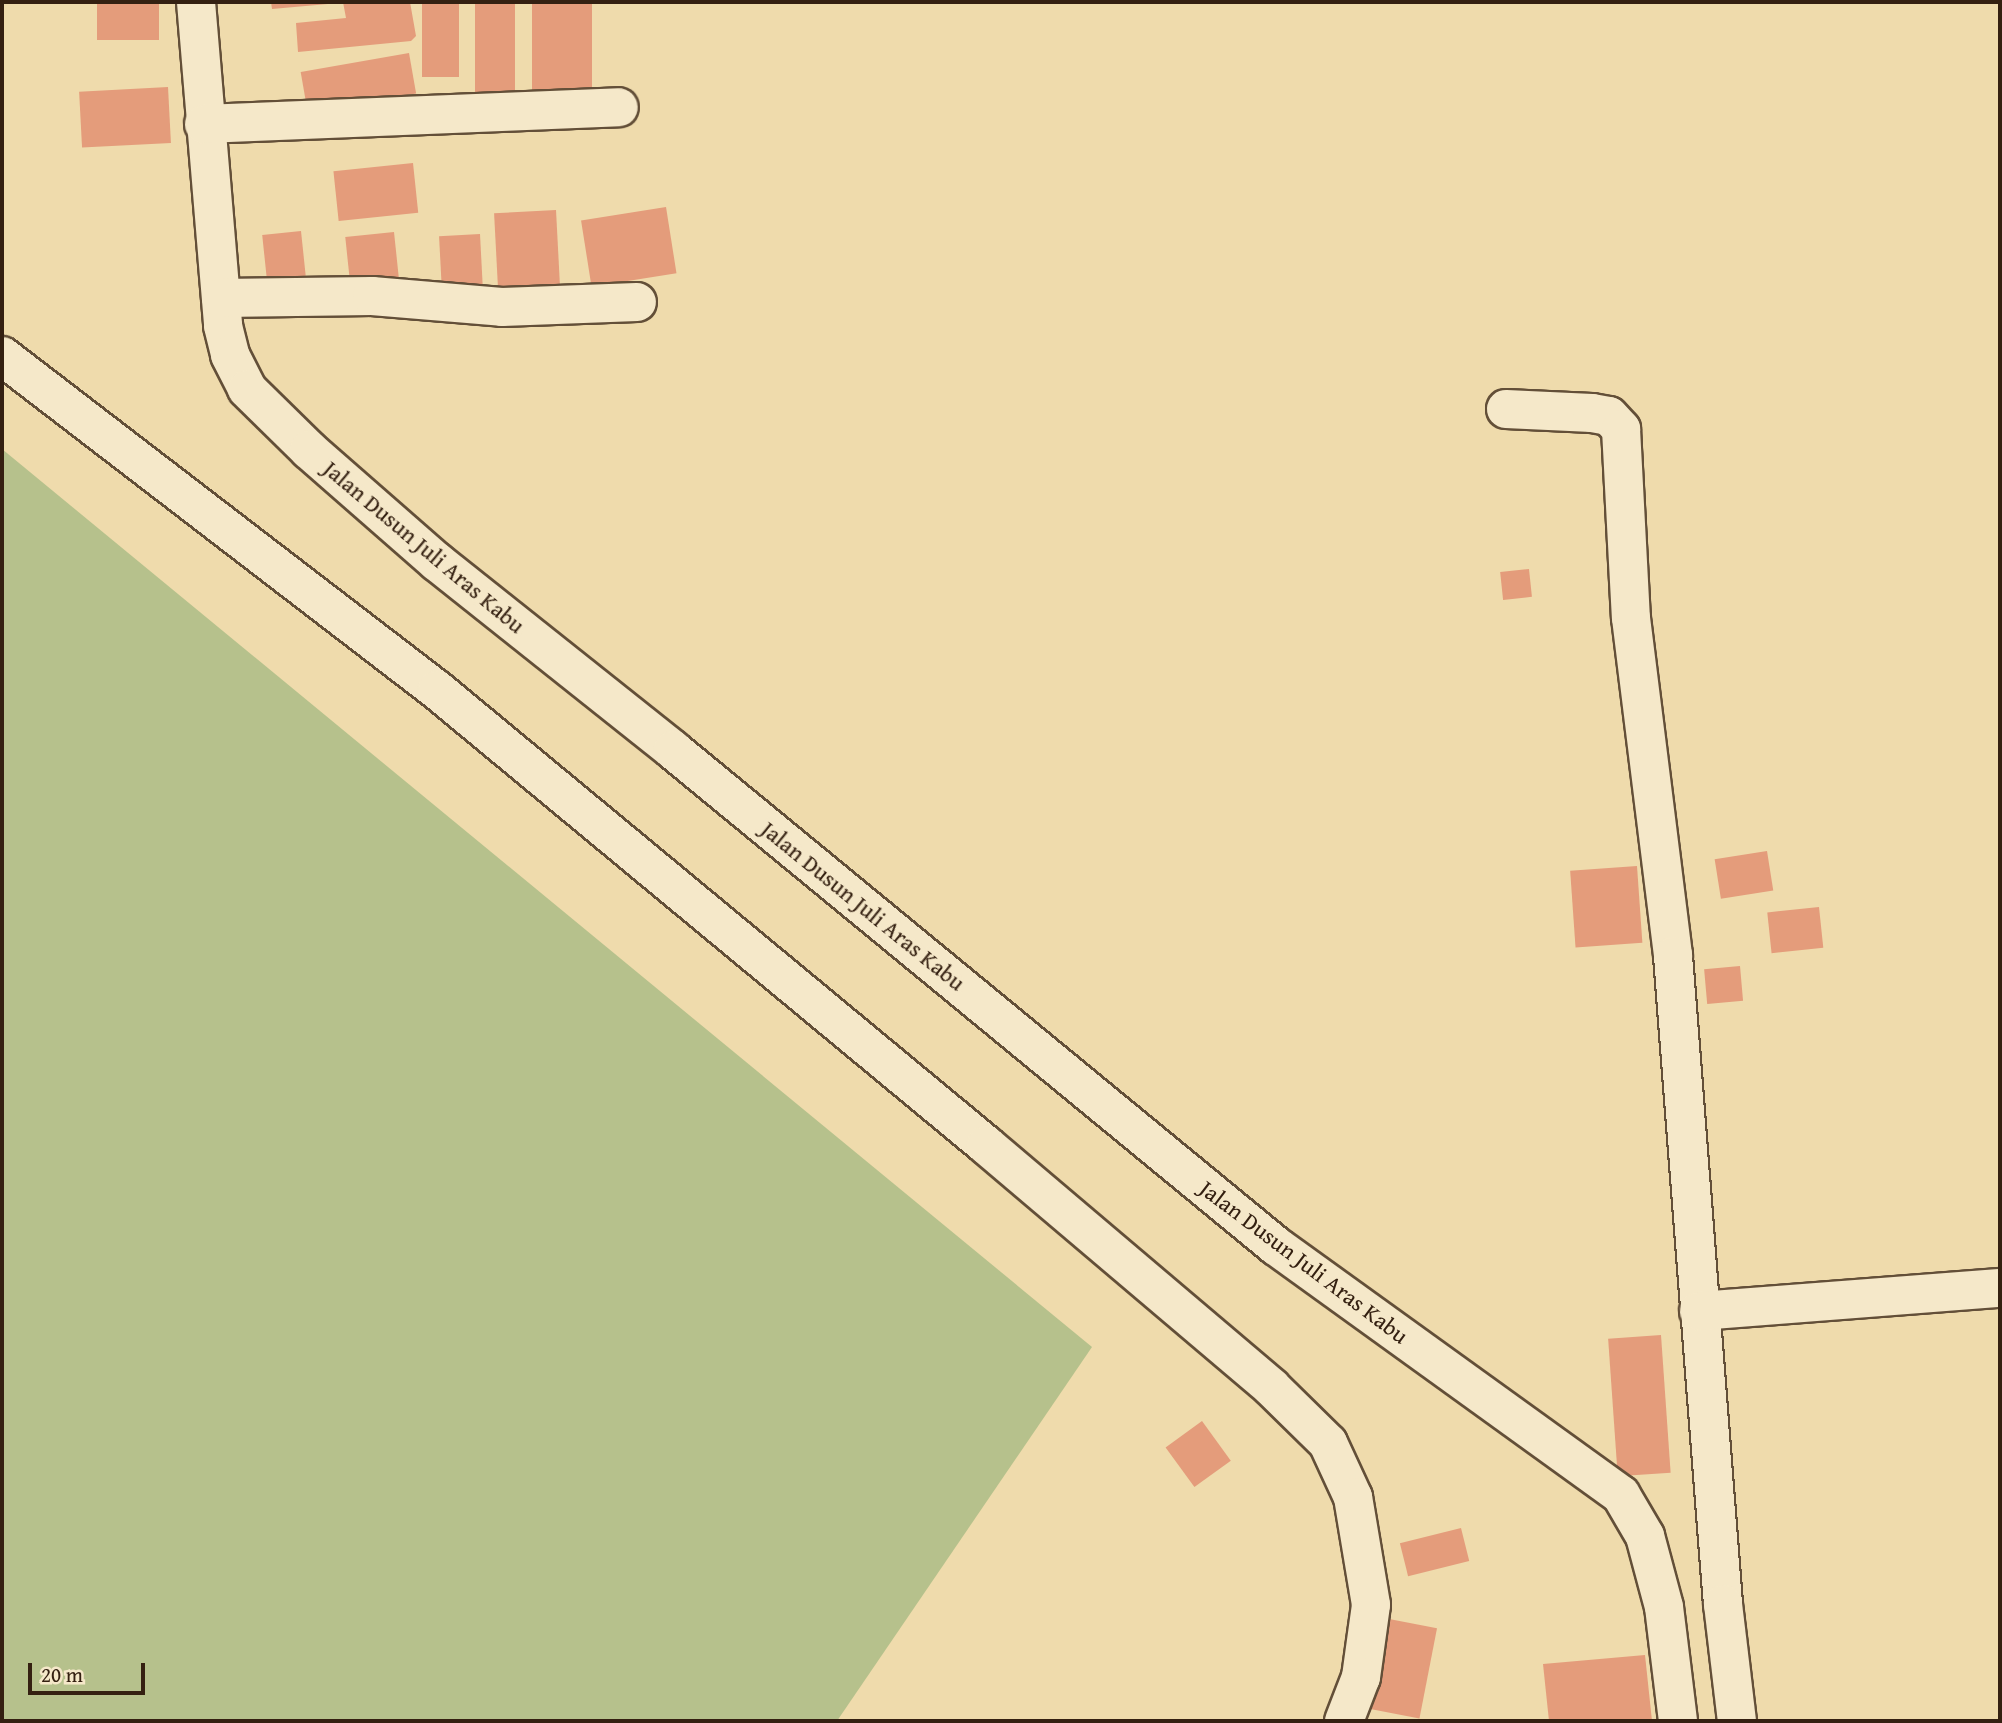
<!DOCTYPE html>
<html>
<head>
<meta charset="utf-8">
<style>
	body { margin:0 }
	#map { position:relative; width:2002px; height:1723px; overflow:hidden; background:#efdbac; font-family:"Gentium Book Plus",serif }
	div>[style] { position:absolute }
	[style*='--x'] { left:calc(var(--x)*1px); top:calc(var(--y)*1px); width:calc(var(--w)*1px); rotate:calc(var(--a)*1deg) }
	.green>* { inset:0; background:#b6c18c }
	.building>* { inset:0; background:#e49c7b; transform-origin:0 0 }
	.roads { filter:drop-shadow(2px 0 #634f38) drop-shadow(-2px 0 #634f38) drop-shadow(0 2px #634f38) drop-shadow(0 -2px #634f38) }
	.minor>* { height:38px; margin:-19px; padding:0 19px; transform-origin:19px; border-radius:19px; background:#f5e8c9 }
	span { translate:-50% -50%; white-space:nowrap; text-align:center; line-height:1.15; -webkit-text-stroke:7px #f5e8c9; paint-order:stroke }
	.street-label { font-size:23px; color:#342011 }
	.frame { position:absolute; inset:0; border:4px solid #342011; pointer-events:none }
	.scale { position:absolute; left:28px; top:1663px; width:117px; height:32px; box-sizing:border-box; border:4px solid #342011; border-top:0; padding-left:9px; font-size:21px; line-height:24px; white-space:nowrap; color:#342011; -webkit-text-stroke:5px #f5e8c9; paint-order:stroke }
</style>
</head>
<body>
<div id="map">
	<div class="green">
		<i style="clip-path:polygon(2px 449px,1092px 1347px,837px 1721px,2px 1721px)"></i>
	</div>
	<div class="building">
		<i style="left:97px;top:2px;width:62px;height:38px"></i>
		<i style="clip-path:polygon(271px 2px,328px 2px,328px 4px,272px 9px)"></i>
		<i style="clip-path:polygon(343px 2px,410px 2px,416px 36px,411px 41px,298px 52px,296px 23px,346px 18px)"></i>
		<i style="left:422px;top:2px;width:37px;height:75px"></i>
		<i style="left:475px;top:2px;width:40px;height:92px"></i>
		<i style="left:532px;top:2px;width:60px;height:91px"></i>
		<i style="left:409px;top:53px;width:41px;height:110px;rotate:80deg"></i>
		<i style="left:168px;top:87px;width:56px;height:89px;rotate:87deg"></i>
		<i style="left:413px;top:163px;width:50px;height:80px;rotate:84deg"></i>
		<i style="left:666px;top:207px;width:67px;height:86px;rotate:81deg"></i>
		<i style="left:556px;top:210px;width:87px;height:62px;rotate:87deg"></i>
		<i style="left:301px;top:231px;width:45px;height:39px;rotate:84deg"></i>
		<i style="left:394px;top:232px;width:46px;height:49px;rotate:84deg"></i>
		<i style="left:480px;top:234px;width:55px;height:41px;rotate:87deg"></i>
		<i style="left:1529px;top:569px;width:28px;height:29px;rotate:84deg"></i>
		<i style="left:1767px;top:851px;width:40px;height:53px;rotate:81deg"></i>
		<i style="left:1637px;top:866px;width:77px;height:67px;rotate:86deg"></i>
		<i style="left:1819px;top:907px;width:41px;height:52px;rotate:84deg"></i>
		<i style="left:1740px;top:966px;width:35px;height:36px;rotate:85deg"></i>
		<i style="left:1661px;top:1335px;width:138px;height:53px;rotate:86deg"></i>
		<i style="left:1202px;top:1421px;width:49px;height:45px;rotate:54deg"></i>
		<i style="left:1461px;top:1528px;width:34px;height:63px;rotate:76deg"></i>
		<i style="left:1384px;top:1618px;width:54px;height:92px;rotate:11deg"></i>
		<i style="clip-path:polygon(1645px 1655px,1652px 1721px,1549px 1721px,1543px 1664px)"></i>
	</div>
	<div class="roads">
		<div class="minor">
			<i style="--x:196;--y:2;--w:325;--a:85.2"></i>
			<i style="--x:223;--y:326;--w:30;--a:76"></i>
			<i style="--x:230;--y:355;--w:38;--a:63"></i>
			<i style="--x:247;--y:389;--w:87;--a:44.5"></i>
			<i style="--x:309;--y:450;--w:170;--a:41.2"></i>
			<i style="--x:437;--y:562;--w:302;--a:38.5"></i>
			<i style="--x:673;--y:750;--w:781;--a:39.44"></i>
			<i style="--x:1276;--y:1246;--w:425;--a:35.8"></i>
			<i style="--x:1621;--y:1495;--w:48;--a:59.7"></i>
			<i style="--x:1645;--y:1536;--w:73;--a:75"></i>
			<i style="--x:1664;--y:1607;--w:115;--a:83"></i>
			<i style="--x:204;--y:124;--w:415;--a:-2.3"></i>
			<i style="--x:221;--y:298;--w:151;--a:-0.8"></i>
			<i style="--x:372;--y:296;--w:130;--a:4.8"></i>
			<i style="--x:502;--y:307;--w:135;--a:-2.1"></i>
			<i style="--x:2;--y:356;--w:548;--a:37.52"></i>
			<i style="--x:437;--y:690;--w:713;--a:39.65"></i>
			<i style="--x:986;--y:1145;--w:374;--a:40.3"></i>
			<i style="--x:1271;--y:1387;--w:80;--a:44.5"></i>
			<i style="--x:1328;--y:1443;--w:60;--a:65.2"></i>
			<i style="--x:1353;--y:1497;--w:109;--a:80.5"></i>
			<i style="--x:1371;--y:1605;--w:73;--a:97.9"></i>
			<i style="--x:1361;--y:1677;--w:47;--a:111.1"></i>
			<i style="--x:1506;--y:409;--w:86;--a:2.7"></i>
			<i style="--x:1592;--y:413;--w:17;--a:10"></i>
			<i style="--x:1609;--y:416;--w:18;--a:47"></i>
			<i style="--x:1621;--y:429;--w:189;--a:87"></i>
			<i style="--x:1631;--y:618;--w:341;--a:82.9"></i>
			<i style="--x:1673;--y:956;--w:650;--a:85.59"></i>
			<i style="--x:1723;--y:1604;--w:118;--a:83.2"></i>
			<i style="--x:1699;--y:1311;--w:302;--a:-4.4"></i>
		</div>
	</div>
	<div class="street-label">
		<span style="left:424px;top:547px;rotate:40deg">Jalan Dusun Juli Aras Kabu</span>
		<span style="left:863px;top:906px;rotate:39deg">Jalan Dusun Juli Aras Kabu</span>
		<span style="left:1304px;top:1262px;rotate:37deg">Jalan Dusun Juli Aras Kabu</span>
	</div>
	<div class="frame"></div>
	<div class="scale">20 m</div>
</div>
</body>
</html>
